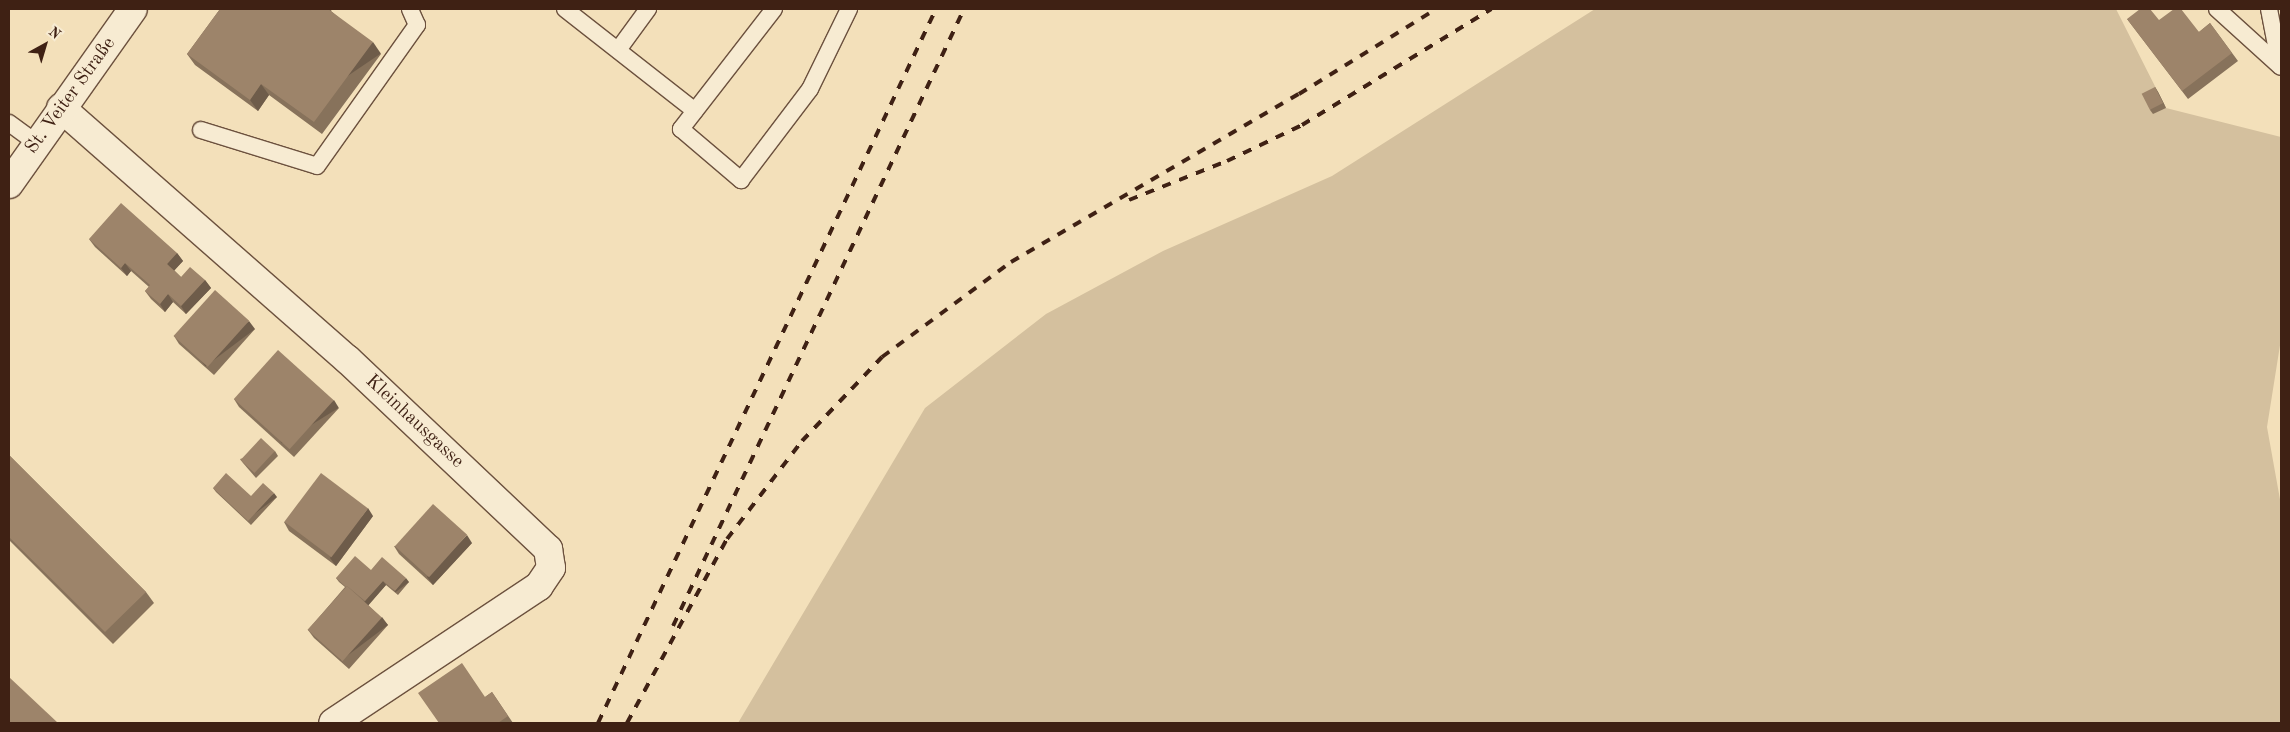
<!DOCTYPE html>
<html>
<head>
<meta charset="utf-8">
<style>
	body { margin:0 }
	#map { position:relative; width:2290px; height:732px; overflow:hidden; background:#f3e0ba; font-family:"Old Standard TT",serif }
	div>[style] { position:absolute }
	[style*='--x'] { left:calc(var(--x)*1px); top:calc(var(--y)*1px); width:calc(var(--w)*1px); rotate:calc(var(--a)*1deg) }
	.green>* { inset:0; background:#d4c09e }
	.roads { filter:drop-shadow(1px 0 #6c513e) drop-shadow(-1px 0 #6c513e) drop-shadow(0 1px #6c513e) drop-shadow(0 -1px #6c513e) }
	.service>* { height:16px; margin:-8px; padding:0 8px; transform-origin:8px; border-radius:8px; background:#f7ebd2 }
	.minor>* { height:28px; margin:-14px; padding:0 14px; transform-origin:14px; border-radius:14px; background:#f7ebd2 }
	.secondary>* { height:28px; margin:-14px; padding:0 14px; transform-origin:14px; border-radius:14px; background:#f7ebd2 }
	.rail>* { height:4px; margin-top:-2px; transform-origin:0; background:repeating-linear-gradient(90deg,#3f2114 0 9px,transparent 0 18px) }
	.wall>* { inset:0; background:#87725b }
	.shaded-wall>* { inset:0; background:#6e5c4a; transform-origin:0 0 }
	.building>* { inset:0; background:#9d846a; transform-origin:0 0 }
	span { translate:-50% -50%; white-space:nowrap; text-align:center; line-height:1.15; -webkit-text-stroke:4px #f7ebd2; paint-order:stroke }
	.street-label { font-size:19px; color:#3f2114 }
	.frame { position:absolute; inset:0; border:10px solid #3f2114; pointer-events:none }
	.north { position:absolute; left:20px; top:20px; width:50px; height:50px; -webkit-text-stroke:4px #f7ebd2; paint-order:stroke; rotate:39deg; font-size:14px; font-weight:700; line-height:20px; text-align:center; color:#3f2114 }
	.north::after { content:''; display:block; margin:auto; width:18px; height:22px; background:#3f2114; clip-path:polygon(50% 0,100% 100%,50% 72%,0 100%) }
</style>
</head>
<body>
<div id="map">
	<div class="green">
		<i style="clip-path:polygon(1595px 9px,2116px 9px,2166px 108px,2281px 137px,2281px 339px,2267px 427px,2281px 505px,2281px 723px,738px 723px,925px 408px,1046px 314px,1163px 251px,1332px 176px)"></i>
	</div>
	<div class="roads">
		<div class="service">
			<i style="--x:565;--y:9;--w:165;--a:38.1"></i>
			<i style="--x:774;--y:9;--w:152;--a:127.8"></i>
			<i style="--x:681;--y:129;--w:79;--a:40.4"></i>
			<i style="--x:741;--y:180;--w:114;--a:-52.8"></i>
			<i style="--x:810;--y:89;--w:89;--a:-64"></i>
			<i style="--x:2217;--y:9;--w:86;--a:42.2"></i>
			<i style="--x:2269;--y:9;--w:58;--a:79.1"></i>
			<i style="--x:618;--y:50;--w:51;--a:-53.8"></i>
			<i style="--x:9;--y:123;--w:34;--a:36"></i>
			<i style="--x:201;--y:130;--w:121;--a:17.2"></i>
			<i style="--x:317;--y:166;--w:173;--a:-54.7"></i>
			<i style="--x:417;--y:25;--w:17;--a:-114"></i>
		</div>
		<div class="minor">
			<i style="--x:61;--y:108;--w:381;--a:41.3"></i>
			<i style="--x:347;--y:359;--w:277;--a:43.4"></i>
			<i style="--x:548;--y:549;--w:19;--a:81"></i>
			<i style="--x:551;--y:568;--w:22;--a:124"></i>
			<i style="--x:539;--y:586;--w:247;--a:146.4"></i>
		</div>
		<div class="secondary">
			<i style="--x:9;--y:184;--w:214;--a:-54.7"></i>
		</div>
	</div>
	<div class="rail">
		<i style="--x:1129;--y:200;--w:105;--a:-21.7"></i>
		<i style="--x:1227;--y:161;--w:83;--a:-25.6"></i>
		<i style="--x:1302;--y:125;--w:222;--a:-31.5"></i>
		<i style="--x:673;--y:626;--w:682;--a:-64.75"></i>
		<i style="--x:598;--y:723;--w:790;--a:-64.67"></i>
		<i style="--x:627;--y:723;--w:209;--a:-61.5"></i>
		<i style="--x:727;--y:539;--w:123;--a:-52.6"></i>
		<i style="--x:802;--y:441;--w:116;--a:-46.4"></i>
		<i style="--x:882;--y:357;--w:160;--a:-36.4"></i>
		<i style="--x:1011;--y:262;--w:333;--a:-30.3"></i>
		<i style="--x:1299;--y:94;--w:161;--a:-31.8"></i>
	</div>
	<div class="wall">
		<i style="clip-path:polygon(220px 9px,332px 9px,331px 11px,381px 54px,322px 134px,269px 95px,258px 111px,195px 65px,187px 54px)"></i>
		<i style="clip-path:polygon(2127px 19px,2159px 20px,2199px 32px,2210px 23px,2238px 61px,2188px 99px)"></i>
		<i style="clip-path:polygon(2155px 87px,2158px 92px,2166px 108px,2153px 114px,2150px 110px)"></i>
		<i style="clip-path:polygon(89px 239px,177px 253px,183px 261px,174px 270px,181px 277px,205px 280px,211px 288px,186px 314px,173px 302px,165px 312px,151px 299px,145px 291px,149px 287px,131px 271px,127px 276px,95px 247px)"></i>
		<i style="clip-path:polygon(255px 329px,214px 375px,179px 344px,174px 336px)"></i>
		<i style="clip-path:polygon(234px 399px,339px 408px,294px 457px,239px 407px)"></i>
		<i style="clip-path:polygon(275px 451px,278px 456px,256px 478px,243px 463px,240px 459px)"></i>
		<i style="clip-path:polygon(9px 455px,146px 592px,154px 603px,113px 644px,9px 540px)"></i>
		<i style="clip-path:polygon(213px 488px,251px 496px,277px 497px,251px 525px,216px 492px)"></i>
		<i style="clip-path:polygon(373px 516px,336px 566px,289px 531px,284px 522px)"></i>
		<i style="clip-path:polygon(472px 543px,433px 585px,399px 554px,394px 546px)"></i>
		<i style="clip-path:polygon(371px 570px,409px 582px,398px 595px,386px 585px,368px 605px,388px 625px,349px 669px,314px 638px,308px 630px,345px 587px,339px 582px,336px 578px)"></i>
		<i style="clip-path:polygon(492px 692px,513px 723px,439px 723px,485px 697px)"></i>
	</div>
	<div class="shaded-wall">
		<i style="left:373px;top:42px;width:14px;height:99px;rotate:56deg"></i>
		<i style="clip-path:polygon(261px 84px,269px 95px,258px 111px,250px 100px)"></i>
		<i style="clip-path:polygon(2155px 87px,2158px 92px,2166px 108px,2163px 103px)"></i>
		<i style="clip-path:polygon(177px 253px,183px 261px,173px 272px,167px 264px)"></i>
		<i style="clip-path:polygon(125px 263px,131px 271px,127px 276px,121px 268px)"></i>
		<i style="clip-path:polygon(205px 280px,211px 288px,186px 314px,181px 306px)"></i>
		<i style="clip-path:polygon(168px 294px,173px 302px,165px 312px,160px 304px)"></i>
		<i style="left:249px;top:321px;width:10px;height:62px;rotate:53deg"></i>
		<i style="left:334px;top:400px;width:9px;height:67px;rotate:58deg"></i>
		<i style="left:274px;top:493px;width:5px;height:38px;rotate:53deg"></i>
		<i style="clip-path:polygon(368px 508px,373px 516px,336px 566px,330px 558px)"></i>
		<i style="clip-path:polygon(467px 535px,472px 543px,433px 585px,427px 577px)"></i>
		<i style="left:406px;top:578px;width:5px;height:17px;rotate:53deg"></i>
		<i style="clip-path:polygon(383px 581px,386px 585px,367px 607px,364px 602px)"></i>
		<i style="left:382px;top:617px;width:10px;height:59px;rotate:53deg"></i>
	</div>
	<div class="building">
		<i style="clip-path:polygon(220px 9px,328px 9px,373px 42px,314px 122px,261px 84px,250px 100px,187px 54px)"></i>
		<i style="clip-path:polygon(2140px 9px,2150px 9px,2159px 20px,2174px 9px,2181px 9px,2199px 32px,2210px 23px,2232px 53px,2182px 91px,2127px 19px)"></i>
		<i style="left:2155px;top:87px;width:18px;height:15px;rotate:63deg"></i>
		<i style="clip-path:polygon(121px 203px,177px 253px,167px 264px,181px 277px,190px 267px,205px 280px,181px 306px,168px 294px,160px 304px,145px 291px,150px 285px,125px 263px,121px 268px,89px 239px)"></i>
		<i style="left:215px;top:290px;width:46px;height:62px;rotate:42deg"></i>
		<i style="left:278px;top:350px;width:75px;height:66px;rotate:42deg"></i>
		<i style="left:261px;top:438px;width:19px;height:30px;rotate:43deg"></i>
		<i style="clip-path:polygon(9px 455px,146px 592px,105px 632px,9px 537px,9px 516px,10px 514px,9px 513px)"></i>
		<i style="clip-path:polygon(226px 473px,251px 496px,263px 483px,274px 493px,248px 521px,213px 488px)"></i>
		<i style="left:321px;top:473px;width:59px;height:61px;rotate:37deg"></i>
		<i style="left:433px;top:504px;width:46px;height:57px;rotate:42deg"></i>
		<i style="clip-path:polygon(355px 556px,371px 570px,382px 557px,406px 578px,395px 591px,383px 581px,365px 601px,347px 586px,346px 587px,336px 578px)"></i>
		<i style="left:347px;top:586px;width:47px;height:59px;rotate:42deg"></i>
		<i style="clip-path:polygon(462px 663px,485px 697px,492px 692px,508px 716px,498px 723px,439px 723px,418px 693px)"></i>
		<i style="clip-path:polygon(9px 677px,58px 723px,9px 723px)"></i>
	</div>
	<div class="street-label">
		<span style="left:71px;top:96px;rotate:-54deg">St. Veiter Straße</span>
		<span style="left:414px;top:422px;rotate:43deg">Kleinhausgasse</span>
	</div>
	<div class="frame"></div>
	<div class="north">N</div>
</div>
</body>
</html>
